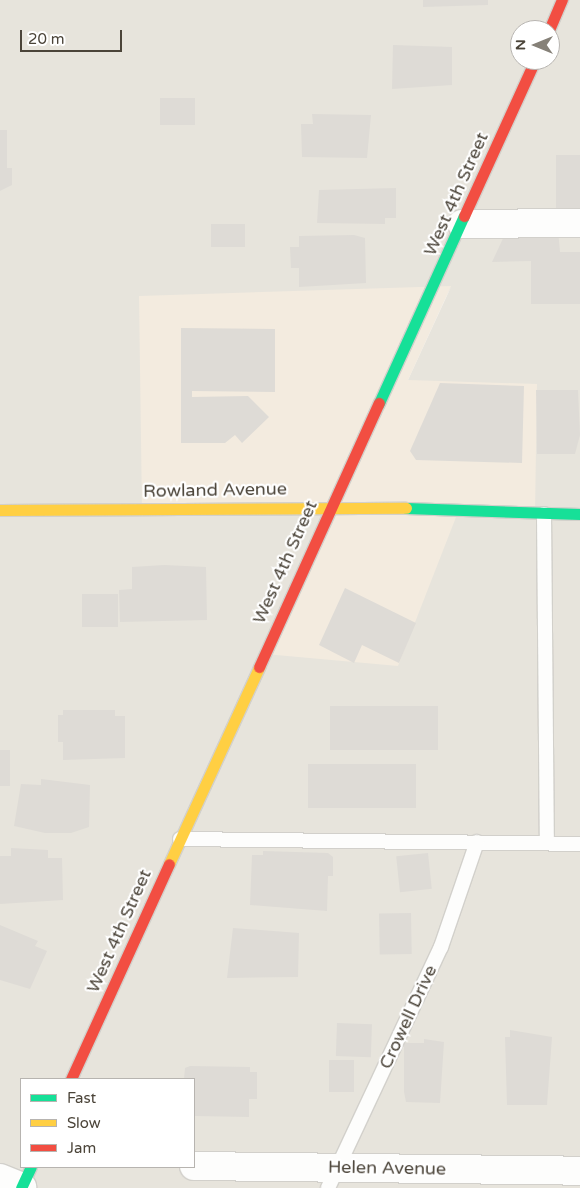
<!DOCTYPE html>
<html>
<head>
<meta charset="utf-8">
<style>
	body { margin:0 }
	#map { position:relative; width:580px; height:1188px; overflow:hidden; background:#f4f2ee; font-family:"Varela Round",sans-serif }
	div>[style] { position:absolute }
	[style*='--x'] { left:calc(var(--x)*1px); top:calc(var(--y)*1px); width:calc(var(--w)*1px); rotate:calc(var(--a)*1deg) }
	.residential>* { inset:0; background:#e7e4dc }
	.commercial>* { inset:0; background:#f3ebdf }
	.building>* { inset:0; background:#dedbd6; transform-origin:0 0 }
	.roads { filter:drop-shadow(1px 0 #d2d0cb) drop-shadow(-1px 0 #d2d0cb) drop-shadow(0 1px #d2d0cb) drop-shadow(0 -1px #d2d0cb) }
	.lane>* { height:14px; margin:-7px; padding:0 7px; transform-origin:7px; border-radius:7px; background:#fdfdfc }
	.street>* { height:28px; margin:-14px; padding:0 14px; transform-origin:14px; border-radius:14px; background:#fdfdfc }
	.fast>* { height:11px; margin:-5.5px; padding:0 5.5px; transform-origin:5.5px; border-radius:5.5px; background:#16e098 }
	.slow>* { height:11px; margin:-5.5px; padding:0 5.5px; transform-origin:5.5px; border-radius:5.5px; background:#ffcf43 }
	.jam>* { height:11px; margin:-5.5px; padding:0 5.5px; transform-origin:5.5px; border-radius:5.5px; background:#f24e42 }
	span { translate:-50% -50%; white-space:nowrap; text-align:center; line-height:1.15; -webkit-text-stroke:4.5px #fff; paint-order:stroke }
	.street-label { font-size:18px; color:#4b4439 }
	.legend { position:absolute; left:20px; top:1078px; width:175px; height:90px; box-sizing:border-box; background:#fff; border:1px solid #b7b4b0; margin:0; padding:6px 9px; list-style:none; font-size:15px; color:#4b4439 }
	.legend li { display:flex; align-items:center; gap:10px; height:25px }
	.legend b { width:25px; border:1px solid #b7b4b0 }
	.north { position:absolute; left:510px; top:20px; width:50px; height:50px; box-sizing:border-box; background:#fff; border:1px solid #b7b4b0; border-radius:50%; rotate:270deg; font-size:14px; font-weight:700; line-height:20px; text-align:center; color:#4b4439 }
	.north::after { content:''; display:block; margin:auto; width:18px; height:22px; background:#868178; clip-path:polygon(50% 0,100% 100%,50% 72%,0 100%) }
	.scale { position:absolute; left:20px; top:30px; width:102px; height:22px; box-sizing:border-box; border:2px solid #4b4439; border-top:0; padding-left:6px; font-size:15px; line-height:18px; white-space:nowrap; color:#4b4439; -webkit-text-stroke:4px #fff; paint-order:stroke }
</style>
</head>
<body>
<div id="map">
	<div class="residential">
		<i style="clip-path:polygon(evenodd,0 0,580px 0,580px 1188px,0 1188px,0 0,520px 30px,550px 30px,550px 60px,520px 60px,520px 30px,0 0,451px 287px,408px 380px,329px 506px,451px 287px,0 0,21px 1079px,194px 1079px,194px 1167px,21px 1167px,21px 1079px)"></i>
	</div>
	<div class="commercial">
		<i style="clip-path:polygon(451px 286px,408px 380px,537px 384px,535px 515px,458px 512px,398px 666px,265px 654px,329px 507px,142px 512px,139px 296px)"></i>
	</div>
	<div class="building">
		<i style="clip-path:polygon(423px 0,488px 0,488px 5px,423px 7px)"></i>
		<i style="clip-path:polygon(393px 45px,452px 47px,452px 85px,392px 89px)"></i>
		<i style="left:160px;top:98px;width:35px;height:27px"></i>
		<i style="clip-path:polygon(312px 114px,371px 115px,367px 158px,302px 157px,301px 124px,313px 124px)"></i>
		<i style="clip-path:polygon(0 130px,7px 130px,7px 168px,12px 168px,12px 185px,0 191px)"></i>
		<i style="left:580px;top:155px;width:53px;height:24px;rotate:90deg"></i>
		<i style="clip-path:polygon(396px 188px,396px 218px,385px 218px,385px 224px,317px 223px,319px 190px)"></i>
		<i style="left:211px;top:224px;width:34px;height:23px"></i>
		<i style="clip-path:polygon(558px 230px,560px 252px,580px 252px,580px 304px,531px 304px,531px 261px,492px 262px,506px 232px)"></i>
		<i style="clip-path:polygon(354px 235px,365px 238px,366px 283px,299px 287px,299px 268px,291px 268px,290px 247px,299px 247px,299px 236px)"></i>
		<i style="clip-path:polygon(181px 328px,275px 329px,275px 392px,192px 391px,192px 397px,248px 396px,269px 417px,242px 443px,235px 435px,225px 443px,181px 443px)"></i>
		<i style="clip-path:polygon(440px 383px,524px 386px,522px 463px,416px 460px,410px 451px)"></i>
		<i style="clip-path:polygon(536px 390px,578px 390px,580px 435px,575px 454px,537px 454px)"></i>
		<i style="clip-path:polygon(164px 565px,206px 567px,207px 620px,120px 622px,119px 590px,132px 589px,132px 567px)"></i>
		<i style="clip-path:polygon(345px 588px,416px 623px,399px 663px,362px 645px,354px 663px,319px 645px)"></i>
		<i style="left:82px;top:594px;width:36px;height:33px"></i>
		<i style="left:330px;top:706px;width:108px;height:44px"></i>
		<i style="clip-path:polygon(63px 710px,115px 710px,115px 716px,125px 716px,125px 758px,63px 760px,63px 742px,58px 742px,58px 715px,63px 715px)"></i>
		<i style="left:0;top:750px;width:10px;height:36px"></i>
		<i style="left:308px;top:764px;width:108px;height:44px"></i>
		<i style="clip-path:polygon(41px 779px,90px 785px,89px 827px,71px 833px,45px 833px,14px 826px,21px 784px,41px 785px)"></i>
		<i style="clip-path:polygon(11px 848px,48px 850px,48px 858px,62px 858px,63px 900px,0 904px,0 856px,11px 856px)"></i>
		<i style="clip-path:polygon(263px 851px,328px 853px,333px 857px,333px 876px,328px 876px,327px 911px,250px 905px,252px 855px,263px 855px)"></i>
		<i style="left:428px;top:853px;width:36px;height:32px;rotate:84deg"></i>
		<i style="left:411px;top:913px;width:41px;height:32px;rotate:89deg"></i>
		<i style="clip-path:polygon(0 925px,38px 941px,35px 946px,47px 951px,30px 989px,0 980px)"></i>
		<i style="clip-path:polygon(233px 928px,299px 933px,298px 977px,227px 978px)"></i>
		<i style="left:337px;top:1023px;width:35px;height:33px;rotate:2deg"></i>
		<i style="clip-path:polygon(510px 1030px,552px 1037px,547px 1105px,507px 1105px,505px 1037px,510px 1037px)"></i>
		<i style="clip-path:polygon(424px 1039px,444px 1042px,440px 1103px,406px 1102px,404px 1092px,404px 1043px,424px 1043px)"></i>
		<i style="left:329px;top:1060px;width:25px;height:32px"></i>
		<i style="clip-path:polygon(190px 1066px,250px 1067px,250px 1072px,257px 1072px,257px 1099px,249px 1099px,249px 1117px,195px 1116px,194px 1079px,184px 1079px,185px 1068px)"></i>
	</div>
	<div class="roads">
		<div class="lane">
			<i style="--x:544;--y:514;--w:329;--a:89.5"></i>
			<i style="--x:180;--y:839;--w:400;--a:0.7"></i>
			<i style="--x:328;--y:1188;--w:266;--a:-64.9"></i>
			<i style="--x:441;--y:947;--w:111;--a:-71.1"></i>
		</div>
		<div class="street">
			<i style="--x:462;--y:224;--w:118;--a:-0.5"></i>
			<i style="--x:194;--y:1166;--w:386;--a:0.7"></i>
			<i style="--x:0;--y:1178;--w:24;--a:22"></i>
		</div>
		<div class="fast">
			<i style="--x:379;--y:403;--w:205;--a:-65.6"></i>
			<i style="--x:406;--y:508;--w:174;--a:2"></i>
			<i style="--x:21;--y:1188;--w:23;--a:-65"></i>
		</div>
		<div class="slow">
			<i style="--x:0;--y:510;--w:406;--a:-0.3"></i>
			<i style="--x:169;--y:864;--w:217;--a:-65.4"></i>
		</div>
		<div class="jam">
			<i style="--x:549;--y:30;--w:33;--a:-67"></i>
			<i style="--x:464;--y:216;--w:171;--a:-65.5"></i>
			<i style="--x:259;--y:667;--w:290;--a:-65.6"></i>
			<i style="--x:71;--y:1079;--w:236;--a:-65.5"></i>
		</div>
	</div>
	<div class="street-label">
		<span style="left:456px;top:194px;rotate:-66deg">West 4th Street</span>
		<span style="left:215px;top:490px;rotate:-1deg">Rowland Avenue</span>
		<span style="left:285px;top:562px;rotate:-66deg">West 4th Street</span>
		<span style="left:119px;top:931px;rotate:-66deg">West 4th Street</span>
		<span style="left:408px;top:1017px;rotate:-65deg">Crowell Drive</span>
		<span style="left:387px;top:1168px;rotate:1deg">Helen Avenue</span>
	</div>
	<ul class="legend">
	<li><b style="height:6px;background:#16e098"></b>Fast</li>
	<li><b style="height:6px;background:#ffcf43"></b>Slow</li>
	<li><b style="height:6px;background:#f24e42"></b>Jam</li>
	</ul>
	<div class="north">N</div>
	<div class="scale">20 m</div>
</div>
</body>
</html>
